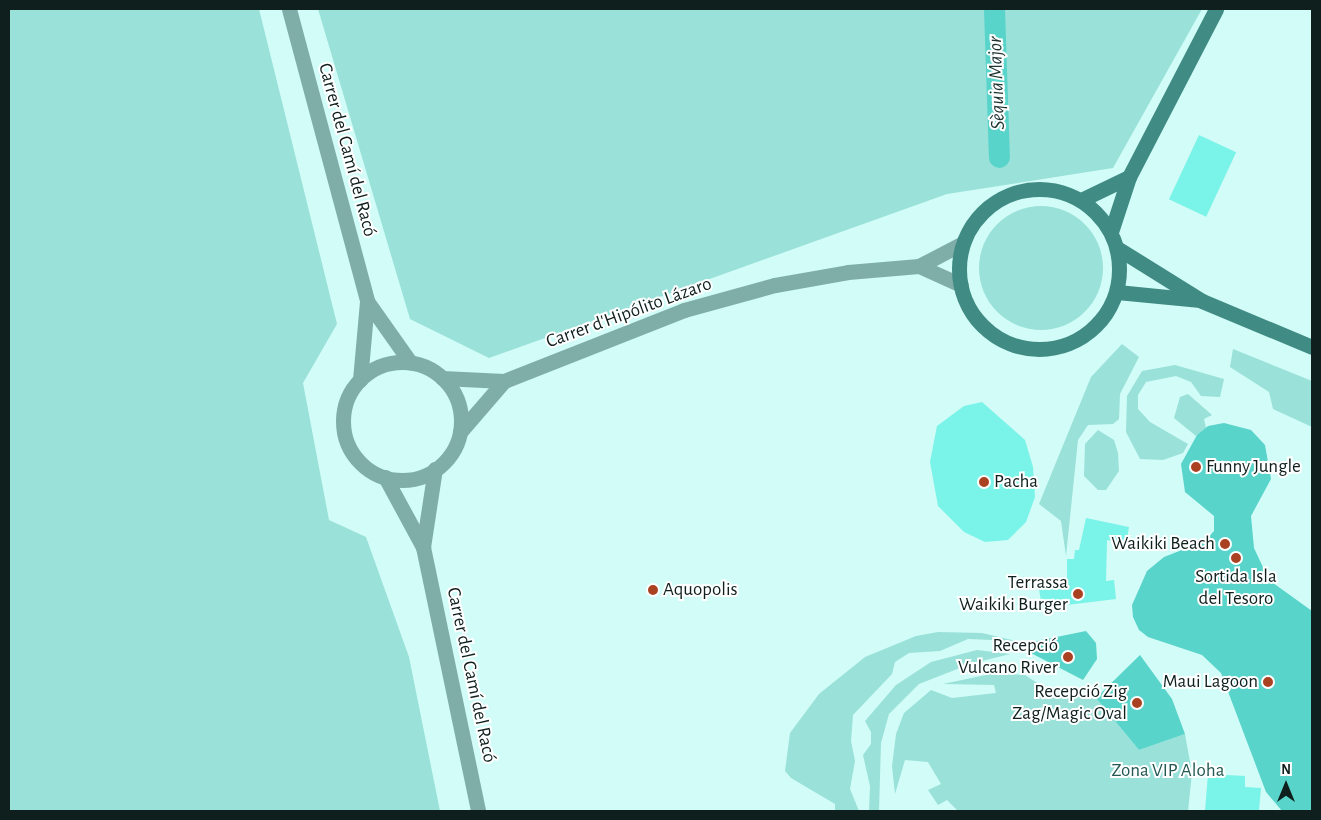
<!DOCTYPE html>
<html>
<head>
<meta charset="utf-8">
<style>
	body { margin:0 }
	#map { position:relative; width:1321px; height:820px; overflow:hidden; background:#d1fcf7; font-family:"Alegreya Sans",sans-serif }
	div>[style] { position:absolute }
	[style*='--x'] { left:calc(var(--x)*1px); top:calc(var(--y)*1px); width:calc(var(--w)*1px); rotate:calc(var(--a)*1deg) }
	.green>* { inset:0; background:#9ae1d9 }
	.round { border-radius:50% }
	.water>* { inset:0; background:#59d4ca }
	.canal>* { height:21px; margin:-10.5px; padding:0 10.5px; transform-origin:10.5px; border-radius:10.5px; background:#59d4ca }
	.building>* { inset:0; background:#7af3e8; transform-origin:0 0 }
	.street>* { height:15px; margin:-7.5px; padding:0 7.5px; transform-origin:7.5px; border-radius:7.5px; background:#7fada8 }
	.street>.ring { margin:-7.5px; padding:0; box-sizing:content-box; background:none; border:15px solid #7fada8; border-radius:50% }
	.secondary>* { height:15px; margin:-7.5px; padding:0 7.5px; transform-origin:7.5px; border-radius:7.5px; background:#408b84 }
	.secondary>.ring { margin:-7.5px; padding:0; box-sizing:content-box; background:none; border:15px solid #408b84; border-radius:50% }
	.dots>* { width:14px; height:14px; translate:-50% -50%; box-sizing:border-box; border:2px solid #fff; border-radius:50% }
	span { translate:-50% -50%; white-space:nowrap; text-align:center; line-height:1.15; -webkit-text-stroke:4px #fff; paint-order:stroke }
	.street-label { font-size:19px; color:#0e1f1d }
	.poi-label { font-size:19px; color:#0e1f1d }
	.left { translate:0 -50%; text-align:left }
	.right { translate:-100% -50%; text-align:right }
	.park-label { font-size:19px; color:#245853 }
	.water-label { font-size:20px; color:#1e3432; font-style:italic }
	.frame { position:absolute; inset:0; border:10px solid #0e1f1d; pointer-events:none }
	.north { position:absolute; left:1261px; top:760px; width:50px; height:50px; -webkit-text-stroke:4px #fff; paint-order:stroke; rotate:0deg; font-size:14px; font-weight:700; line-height:20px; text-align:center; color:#0e1f1d }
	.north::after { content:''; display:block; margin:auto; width:18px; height:22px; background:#0e1f1d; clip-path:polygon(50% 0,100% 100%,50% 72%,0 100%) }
</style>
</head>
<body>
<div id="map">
	<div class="green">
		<i style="clip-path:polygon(9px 9px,259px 9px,337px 324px,303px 383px,329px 520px,366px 537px,409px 657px,440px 811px,9px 811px)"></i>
		<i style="clip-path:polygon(318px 9px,1202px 9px,1113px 168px,947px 194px,489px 358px,410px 319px)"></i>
		<i class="round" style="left:979px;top:206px;width:124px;height:124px"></i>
		<i style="clip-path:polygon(1122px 344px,1139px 357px,1120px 394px,1119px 419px,1113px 424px,1088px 425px,1078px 440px,1066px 556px,1061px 521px,1039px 504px,1091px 377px)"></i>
		<i style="clip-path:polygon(1233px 349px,1312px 381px,1312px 427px,1273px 409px,1269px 392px,1230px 367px)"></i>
		<i style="clip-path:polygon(1175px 365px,1224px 379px,1220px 397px,1201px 396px,1191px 382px,1176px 376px,1146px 382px,1138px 395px,1138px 409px,1150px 422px,1188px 444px,1183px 453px,1163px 460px,1140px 459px,1126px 432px,1127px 396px,1142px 371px)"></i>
		<i style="clip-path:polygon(1188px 394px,1212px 415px,1204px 419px,1206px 428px,1196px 436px,1174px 418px,1180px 397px)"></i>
		<i style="clip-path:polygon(1098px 430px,1114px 440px,1118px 453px,1119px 471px,1106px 490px,1098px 490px,1084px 476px,1085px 444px)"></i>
		<i style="clip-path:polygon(938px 632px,982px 633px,1016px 641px,968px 639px,940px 651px,909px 653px,895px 662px,892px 674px,853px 715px,851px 741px,855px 761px,850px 789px,859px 811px,835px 811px,835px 804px,791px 778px,785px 771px,790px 733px,819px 694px,865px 657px,916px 636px)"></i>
		<i style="clip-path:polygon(977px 650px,1010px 654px,970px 664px,919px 684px,889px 714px,881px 743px,879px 811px,869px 811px,870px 786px,863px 755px,871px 744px,871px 732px,865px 721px,896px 685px,931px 662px)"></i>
		<i style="clip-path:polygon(995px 673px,1025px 675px,1054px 694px,1096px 698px,1139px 750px,1185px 734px,1192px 773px,1188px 811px,958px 811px,947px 800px,938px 805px,928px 790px,941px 784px,928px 762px,905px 760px,895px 794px,892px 766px,896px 734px,904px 713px,931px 690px,952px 698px,996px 693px,994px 685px,943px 684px)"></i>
	</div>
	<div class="water">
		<i style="clip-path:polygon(1224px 423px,1251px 430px,1265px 445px,1271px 479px,1251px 516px,1254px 548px,1269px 580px,1312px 611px,1312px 811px,1282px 811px,1266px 792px,1221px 673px,1202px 655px,1148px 637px,1139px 630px,1133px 617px,1132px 605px,1147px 571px,1164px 557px,1205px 541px,1214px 531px,1214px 516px,1185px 492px,1181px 464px,1197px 435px,1208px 426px)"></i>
		<i style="clip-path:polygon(1086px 631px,1096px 643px,1097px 659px,1083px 680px,1029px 652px,1032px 642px)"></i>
		<i style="clip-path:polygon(1140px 655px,1172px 699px,1185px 734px,1139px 750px,1096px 698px)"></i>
	</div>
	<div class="canal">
		<i style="--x:994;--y:9;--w:148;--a:88.1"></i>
	</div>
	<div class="building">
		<i style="left:1199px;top:135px;width:41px;height:71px;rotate:25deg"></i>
		<i style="clip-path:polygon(982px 402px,1025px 440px,1033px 467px,1035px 497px,1026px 522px,1008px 540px,985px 542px,964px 532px,938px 506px,930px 462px,937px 426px,964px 406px)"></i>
		<i style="clip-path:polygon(1086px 518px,1129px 527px,1126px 544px,1107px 540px,1106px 581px,1114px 580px,1116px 599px,1042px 608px,1039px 589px,1067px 585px,1067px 559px,1074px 559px,1075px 550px,1079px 550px)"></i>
		<i style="clip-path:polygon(1208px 774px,1245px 776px,1245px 787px,1261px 788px,1259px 811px,1205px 811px)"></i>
	</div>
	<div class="street">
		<i style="--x:289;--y:9;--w:302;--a:75"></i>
		<i style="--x:919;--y:266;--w:46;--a:24.3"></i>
		<i class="ring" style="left:343px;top:362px;width:103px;height:103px"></i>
		<i style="--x:442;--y:378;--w:62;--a:2.8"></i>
		<i style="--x:504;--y:381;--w:193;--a:-21.5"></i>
		<i style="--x:684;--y:310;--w:94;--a:-15.4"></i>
		<i style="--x:775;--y:285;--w:74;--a:-10.1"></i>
		<i style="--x:848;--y:272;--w:71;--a:-4.8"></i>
		<i style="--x:919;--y:266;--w:50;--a:-27.6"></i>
		<i style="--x:360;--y:380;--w:79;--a:-84.9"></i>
		<i style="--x:367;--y:301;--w:75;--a:54.8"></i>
		<i style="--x:460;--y:432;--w:67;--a:-49.2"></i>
		<i style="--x:385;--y:477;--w:80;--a:61.5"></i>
		<i style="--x:423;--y:547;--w:270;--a:78.2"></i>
		<i style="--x:423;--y:547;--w:79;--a:-81.3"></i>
	</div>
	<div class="secondary">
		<i class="ring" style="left:959px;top:189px;width:145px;height:145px"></i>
		<i style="--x:1081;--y:200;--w:53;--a:-25.6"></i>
		<i style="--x:1111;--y:232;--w:58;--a:-71.9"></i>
		<i style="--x:1129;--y:177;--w:189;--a:-62.6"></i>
		<i style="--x:1117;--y:248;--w:100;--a:31.9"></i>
		<i style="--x:1202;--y:301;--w:119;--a:22.7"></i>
		<i style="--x:1117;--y:292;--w:81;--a:5.6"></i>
	</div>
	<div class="dots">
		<i style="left:1196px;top:467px;background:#aa4222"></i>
		<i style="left:984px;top:482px;background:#aa4222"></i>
		<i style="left:1225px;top:544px;background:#aa4222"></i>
		<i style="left:1236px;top:558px;background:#aa4222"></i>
		<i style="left:653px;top:590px;background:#aa4222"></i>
		<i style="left:1078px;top:594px;background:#aa4222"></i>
		<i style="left:1068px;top:657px;background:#aa4222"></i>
		<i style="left:1268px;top:682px;background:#aa4222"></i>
		<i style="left:1137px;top:703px;background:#aa4222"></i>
	</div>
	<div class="street-label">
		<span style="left:347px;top:150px;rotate:75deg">Carrer del Camí del Racó</span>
		<span style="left:629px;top:313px;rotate:-20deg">Carrer d'Hipólito Lázaro</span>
		<span style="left:471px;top:675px;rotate:78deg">Carrer del Camí del Racó</span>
	</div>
	<div class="poi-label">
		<span class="left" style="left:1206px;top:467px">Funny Jungle</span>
		<span class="left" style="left:994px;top:482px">Pacha</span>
		<span class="right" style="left:1215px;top:544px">Waikiki Beach</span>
		<span style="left:1236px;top:588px">Sortida Isla<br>del Tesoro</span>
		<span class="right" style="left:1068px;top:594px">Terrassa<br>Waikiki Burger</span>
		<span class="left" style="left:663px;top:590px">Aquopolis</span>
		<span class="right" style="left:1058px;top:657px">Recepció<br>Vulcano River</span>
		<span class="right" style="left:1258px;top:682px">Maui Lagoon</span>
		<span class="right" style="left:1127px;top:703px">Recepció Zig<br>Zag/Magic Oval</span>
	</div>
	<div class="park-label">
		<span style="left:1168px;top:771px">Zona VIP Aloha</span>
	</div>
	<div class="water-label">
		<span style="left:997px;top:83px;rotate:-92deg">Sèquia Major</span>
	</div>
	<div class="frame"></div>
	<div class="north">N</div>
</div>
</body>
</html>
